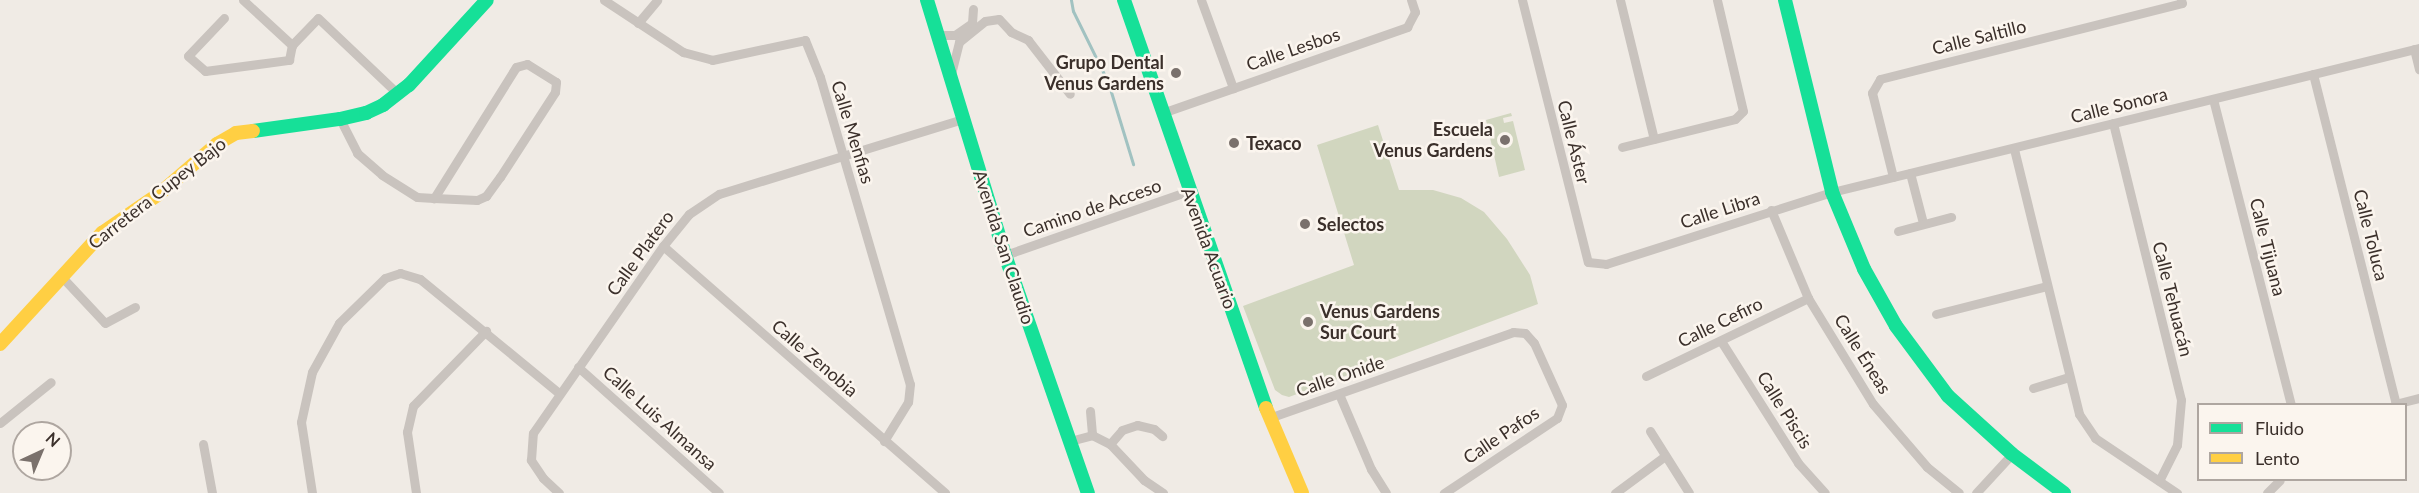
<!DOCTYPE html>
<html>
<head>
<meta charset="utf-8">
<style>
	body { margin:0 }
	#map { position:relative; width:2419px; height:493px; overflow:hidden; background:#f0ebe5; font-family:Lato,sans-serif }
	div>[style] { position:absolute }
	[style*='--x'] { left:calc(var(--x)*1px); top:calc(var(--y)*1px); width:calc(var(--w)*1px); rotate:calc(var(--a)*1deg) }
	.green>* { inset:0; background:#d1d6bf }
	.stream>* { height:3px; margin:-1.5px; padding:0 1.5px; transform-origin:1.5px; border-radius:1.5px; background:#a1c2c1 }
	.street>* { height:9px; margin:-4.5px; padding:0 4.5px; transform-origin:4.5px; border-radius:4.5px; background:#c9c3be }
	.fast>* { height:14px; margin:-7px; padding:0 7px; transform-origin:7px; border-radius:7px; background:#16e098 }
	.slow>* { height:14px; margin:-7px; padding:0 7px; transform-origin:7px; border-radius:7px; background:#ffcf43 }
	.dots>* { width:16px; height:16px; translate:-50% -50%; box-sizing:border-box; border:3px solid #fbf5ee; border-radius:50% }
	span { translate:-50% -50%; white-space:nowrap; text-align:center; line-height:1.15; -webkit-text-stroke:5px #fbf5ee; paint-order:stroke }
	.street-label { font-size:18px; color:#3b302b }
	.poi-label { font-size:18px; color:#3b302b; font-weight:700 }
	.right { translate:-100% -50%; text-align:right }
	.left { translate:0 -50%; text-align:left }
	.legend { position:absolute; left:2197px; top:403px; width:210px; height:78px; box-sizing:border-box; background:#fbf5ee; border:2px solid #aea6a0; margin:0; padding:8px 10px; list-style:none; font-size:18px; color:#3b302b }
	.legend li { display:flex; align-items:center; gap:12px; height:30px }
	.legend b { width:30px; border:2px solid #aea6a0 }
	.north { position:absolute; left:12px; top:421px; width:60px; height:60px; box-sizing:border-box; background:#fbf5ee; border:2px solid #aea6a0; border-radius:50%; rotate:44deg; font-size:16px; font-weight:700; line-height:24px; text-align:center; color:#3b302b }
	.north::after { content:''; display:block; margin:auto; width:21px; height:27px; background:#7a716c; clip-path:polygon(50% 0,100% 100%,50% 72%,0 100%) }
</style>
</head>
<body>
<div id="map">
	<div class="green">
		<i style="clip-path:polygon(1511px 113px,1512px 116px,1503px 118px,1504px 123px,1513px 121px,1525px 170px,1499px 177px,1486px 120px)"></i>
		<i style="clip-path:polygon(1378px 125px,1399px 190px,1433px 190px,1461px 198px,1484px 212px,1507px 239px,1530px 275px,1538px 304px,1289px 397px,1282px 395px,1275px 390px,1243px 306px,1354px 265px,1317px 145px)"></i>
	</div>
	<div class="stream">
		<i style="--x:1071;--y:0;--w:11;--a:80"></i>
		<i style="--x:1073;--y:11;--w:79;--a:63.8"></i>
		<i style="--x:1108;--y:82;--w:86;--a:73"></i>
	</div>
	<div class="street">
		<i style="--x:243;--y:0;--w:67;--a:42.6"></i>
		<i style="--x:604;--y:0;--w:95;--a:33.4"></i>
		<i style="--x:683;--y:52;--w:30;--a:15"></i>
		<i style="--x:712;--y:60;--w:95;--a:-12.1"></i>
		<i style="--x:805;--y:40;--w:40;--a:68"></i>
		<i style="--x:820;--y:77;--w:320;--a:73.7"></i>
		<i style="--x:910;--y:384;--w:18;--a:96"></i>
		<i style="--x:908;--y:402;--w:46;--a:121.6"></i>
		<i style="--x:1201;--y:0;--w:94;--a:70"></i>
		<i style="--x:1522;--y:0;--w:270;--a:75.9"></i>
		<i style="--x:1588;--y:262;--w:18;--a:6"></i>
		<i style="--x:1606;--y:264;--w:237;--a:-17.7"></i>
		<i style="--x:1832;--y:192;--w:604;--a:-13.78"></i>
		<i style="--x:1620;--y:0;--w:143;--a:76.3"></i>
		<i style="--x:224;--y:18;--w:52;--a:133.5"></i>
		<i style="--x:188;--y:56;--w:23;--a:41"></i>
		<i style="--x:205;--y:71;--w:85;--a:-7.5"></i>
		<i style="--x:289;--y:60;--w:15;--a:-79"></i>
		<i style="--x:292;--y:45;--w:37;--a:-46"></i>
		<i style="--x:318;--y:18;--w:110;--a:43.5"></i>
		<i style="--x:638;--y:23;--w:30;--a:-50"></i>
		<i style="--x:937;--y:35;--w:18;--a:0"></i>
		<i style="--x:955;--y:35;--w:21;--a:-35"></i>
		<i style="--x:972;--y:23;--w:14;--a:-86"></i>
		<i style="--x:2414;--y:49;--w:21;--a:76"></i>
		<i style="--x:951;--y:74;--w:33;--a:-76"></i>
		<i style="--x:959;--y:42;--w:33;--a:-39"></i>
		<i style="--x:985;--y:21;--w:14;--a:-8"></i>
		<i style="--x:999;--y:19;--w:18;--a:47"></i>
		<i style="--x:1011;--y:32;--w:19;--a:25"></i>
		<i style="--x:1028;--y:40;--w:68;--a:52.1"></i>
		<i style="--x:2313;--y:74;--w:340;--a:75.9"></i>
		<i style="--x:2213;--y:99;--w:315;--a:75.7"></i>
		<i style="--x:1162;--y:113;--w:260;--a:-19.3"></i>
		<i style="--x:1407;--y:27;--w:17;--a:-62"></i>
		<i style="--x:1415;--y:12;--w:13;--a:-108"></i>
		<i style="--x:340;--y:119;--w:38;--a:63"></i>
		<i style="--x:357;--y:153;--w:33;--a:41"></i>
		<i style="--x:382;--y:175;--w:41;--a:32.2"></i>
		<i style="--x:417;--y:197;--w:17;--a:3"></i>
		<i style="--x:434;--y:198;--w:43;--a:2.7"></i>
		<i style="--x:477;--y:200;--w:10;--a:-24"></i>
		<i style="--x:486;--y:196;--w:24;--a:-54"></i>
		<i style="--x:500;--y:177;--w:101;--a:-57.1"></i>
		<i style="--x:555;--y:92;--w:10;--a:-84"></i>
		<i style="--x:556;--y:82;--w:34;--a:-148"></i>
		<i style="--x:527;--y:64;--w:11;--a:165"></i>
		<i style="--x:516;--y:67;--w:155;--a:122"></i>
		<i style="--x:2113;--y:123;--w:285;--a:76.2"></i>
		<i style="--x:2181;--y:400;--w:45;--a:95.1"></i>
		<i style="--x:2177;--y:445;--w:40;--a:116.6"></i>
		<i style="--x:1622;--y:147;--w:116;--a:-13.9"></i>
		<i style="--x:1735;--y:119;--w:11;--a:-45"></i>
		<i style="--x:1743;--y:111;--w:114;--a:-103.2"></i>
		<i style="--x:2014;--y:149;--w:273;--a:76.2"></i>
		<i style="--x:2079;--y:414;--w:29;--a:56"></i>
		<i style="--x:2095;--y:438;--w:99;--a:33.9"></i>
		<i style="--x:1910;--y:173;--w:52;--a:75.4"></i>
		<i style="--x:1893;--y:177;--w:87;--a:-104"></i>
		<i style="--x:1872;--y:93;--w:16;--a:-60"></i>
		<i style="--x:1880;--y:79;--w:311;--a:-14.1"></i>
		<i style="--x:2182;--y:3;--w:3;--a:-108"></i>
		<i style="--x:1771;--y:210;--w:95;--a:67.2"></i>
		<i style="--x:1808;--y:298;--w:124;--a:58.5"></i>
		<i style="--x:1873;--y:404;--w:83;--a:49.4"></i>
		<i style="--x:1927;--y:467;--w:41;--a:39.1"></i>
		<i style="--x:1898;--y:231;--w:55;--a:-14.8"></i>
		<i style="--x:663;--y:246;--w:375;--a:41.2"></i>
		<i style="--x:1005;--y:255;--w:195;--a:-19.2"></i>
		<i style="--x:61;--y:276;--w:64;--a:46.9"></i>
		<i style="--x:105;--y:323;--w:34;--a:-28"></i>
		<i style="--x:1936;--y:314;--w:114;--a:-14.2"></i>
		<i style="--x:1721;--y:341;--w:144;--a:57.7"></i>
		<i style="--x:1798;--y:463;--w:40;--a:48"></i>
		<i style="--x:578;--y:367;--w:189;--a:41.8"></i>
		<i style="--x:1646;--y:376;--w:180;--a:-25.7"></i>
		<i style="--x:2033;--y:388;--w:38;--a:-17"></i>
		<i style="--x:1339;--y:394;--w:82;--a:66.9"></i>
		<i style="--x:1371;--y:469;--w:28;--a:58"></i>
		<i style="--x:2395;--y:404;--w:25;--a:-14"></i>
		<i style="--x:1090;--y:411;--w:24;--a:85"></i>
		<i style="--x:1269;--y:418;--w:259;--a:-19.4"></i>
		<i style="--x:1513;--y:332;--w:12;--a:5"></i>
		<i style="--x:1525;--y:333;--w:13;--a:48"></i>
		<i style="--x:1534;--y:343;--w:68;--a:65.7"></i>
		<i style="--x:1562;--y:405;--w:14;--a:111"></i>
		<i style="--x:1557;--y:418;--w:136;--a:146.4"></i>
		<i style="--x:0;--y:423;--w:65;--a:-38.8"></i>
		<i style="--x:1650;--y:431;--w:73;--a:57.8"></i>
		<i style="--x:1070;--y:441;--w:23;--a:-15"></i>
		<i style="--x:1092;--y:435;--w:20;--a:27"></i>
		<i style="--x:1110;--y:444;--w:50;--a:46.6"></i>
		<i style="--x:1144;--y:480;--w:23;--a:34"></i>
		<i style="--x:203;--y:444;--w:50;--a:79.6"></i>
		<i style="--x:1110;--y:444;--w:18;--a:-49"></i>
		<i style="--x:1122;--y:430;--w:16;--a:-18"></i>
		<i style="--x:1137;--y:425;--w:17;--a:13"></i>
		<i style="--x:1154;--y:429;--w:11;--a:41"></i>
		<i style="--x:312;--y:493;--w:72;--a:-98.8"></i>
		<i style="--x:301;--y:422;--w:51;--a:-77.6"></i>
		<i style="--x:312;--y:372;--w:56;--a:-61.1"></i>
		<i style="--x:339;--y:323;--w:64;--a:-44.4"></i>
		<i style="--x:385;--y:278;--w:16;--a:-18"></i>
		<i style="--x:400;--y:273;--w:21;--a:17"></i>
		<i style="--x:420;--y:279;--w:180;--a:39.4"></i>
		<i style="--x:416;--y:493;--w:62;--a:-98.4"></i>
		<i style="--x:407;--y:432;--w:27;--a:-77"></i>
		<i style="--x:413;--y:406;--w:105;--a:-45.8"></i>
		<i style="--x:559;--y:493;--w:22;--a:-137"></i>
		<i style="--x:543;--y:478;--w:22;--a:-124"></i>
		<i style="--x:531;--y:460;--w:27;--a:-86"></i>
		<i style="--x:533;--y:433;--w:228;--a:-55.2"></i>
		<i style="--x:663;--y:246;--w:41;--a:-50.9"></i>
		<i style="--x:689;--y:214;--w:36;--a:-34"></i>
		<i style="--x:719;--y:194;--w:255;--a:-17.1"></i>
		<i style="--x:1615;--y:493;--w:62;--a:-36.5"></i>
		<i style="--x:1976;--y:493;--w:53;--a:-47.3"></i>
		<i style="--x:2267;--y:493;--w:18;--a:-45"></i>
	</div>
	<div class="fast">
		<i style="--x:927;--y:0;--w:267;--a:73"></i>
		<i style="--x:1005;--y:255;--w:252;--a:70.8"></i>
		<i style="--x:1124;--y:0;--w:432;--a:70.8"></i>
		<i style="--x:1785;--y:0;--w:198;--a:76.2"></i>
		<i style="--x:1832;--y:192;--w:83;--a:67.4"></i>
		<i style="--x:1864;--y:269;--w:65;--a:60.7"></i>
		<i style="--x:1896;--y:326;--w:87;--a:53.4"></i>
		<i style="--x:1948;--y:396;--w:86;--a:42.2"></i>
		<i style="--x:2012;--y:454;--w:65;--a:36.9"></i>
		<i style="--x:253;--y:131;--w:88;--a:-7.9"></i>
		<i style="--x:340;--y:119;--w:27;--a:-13"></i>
		<i style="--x:366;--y:113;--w:19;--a:-25"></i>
		<i style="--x:383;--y:105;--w:33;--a:-38"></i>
		<i style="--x:409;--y:85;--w:115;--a:-47.5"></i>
	</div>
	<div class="slow">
		<i style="--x:0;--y:344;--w:151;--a:-47.4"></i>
		<i style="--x:102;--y:233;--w:69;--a:-34.4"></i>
		<i style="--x:159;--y:194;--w:77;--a:-40.8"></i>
		<i style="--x:217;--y:144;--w:22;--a:-30"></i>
		<i style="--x:236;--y:133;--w:17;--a:-7"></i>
		<i style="--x:1266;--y:408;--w:92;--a:67"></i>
	</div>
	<div class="dots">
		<i style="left:1176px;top:73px;background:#7a716c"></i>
		<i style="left:1505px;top:140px;background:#7a716c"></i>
		<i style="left:1234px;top:143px;background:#7a716c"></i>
		<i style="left:1305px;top:224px;background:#7a716c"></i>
		<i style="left:1308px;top:322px;background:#7a716c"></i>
	</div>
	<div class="street-label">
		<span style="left:1979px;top:37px;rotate:-14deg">Calle Saltillo</span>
		<span style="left:1293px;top:49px;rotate:-19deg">Calle Lesbos</span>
		<span style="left:2119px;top:105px;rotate:-14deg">Calle Sonora</span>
		<span style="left:853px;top:132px;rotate:73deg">Calle Menfias</span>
		<span style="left:1574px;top:142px;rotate:76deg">Calle Áster</span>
		<span style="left:157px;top:193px;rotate:-38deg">Carretera Cupey Bajo</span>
		<span style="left:1092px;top:208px;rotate:-19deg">Camino de Acceso</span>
		<span style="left:1720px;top:210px;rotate:-18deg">Calle Libra</span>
		<span style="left:2371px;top:235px;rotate:76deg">Calle Toluca</span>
		<span style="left:1004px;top:247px;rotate:72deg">Avenida San Claudio</span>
		<span style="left:2268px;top:247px;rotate:76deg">Calle Tijuana</span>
		<span style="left:1209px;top:248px;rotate:70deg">Avenida Acuario</span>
		<span style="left:640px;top:253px;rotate:-54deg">Calle Platero</span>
		<span style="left:2173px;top:299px;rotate:76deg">Calle Tehuacán</span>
		<span style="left:1720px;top:322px;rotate:-26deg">Calle Cefiro</span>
		<span style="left:1863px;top:354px;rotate:58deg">Calle Éneas</span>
		<span style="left:815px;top:358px;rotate:41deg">Calle Zenobia</span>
		<span style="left:1340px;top:376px;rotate:-19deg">Calle Onide</span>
		<span style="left:1785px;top:410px;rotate:58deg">Calle Piscis</span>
		<span style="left:660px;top:418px;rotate:42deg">Calle Luis Almansa</span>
		<span style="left:1501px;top:435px;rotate:-34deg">Calle Pafos</span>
	</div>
	<div class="poi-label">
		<span class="right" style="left:1164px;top:73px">Grupo Dental<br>Venus Gardens</span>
		<span class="right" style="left:1493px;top:140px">Escuela<br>Venus Gardens</span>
		<span class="left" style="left:1246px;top:143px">Texaco</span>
		<span class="left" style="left:1317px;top:224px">Selectos</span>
		<span class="left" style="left:1320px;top:322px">Venus Gardens<br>Sur Court</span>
	</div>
	<ul class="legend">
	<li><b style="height:8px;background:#16e098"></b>Fluido</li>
	<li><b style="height:8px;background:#ffcf43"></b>Lento</li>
	</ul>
	<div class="north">N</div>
</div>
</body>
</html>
